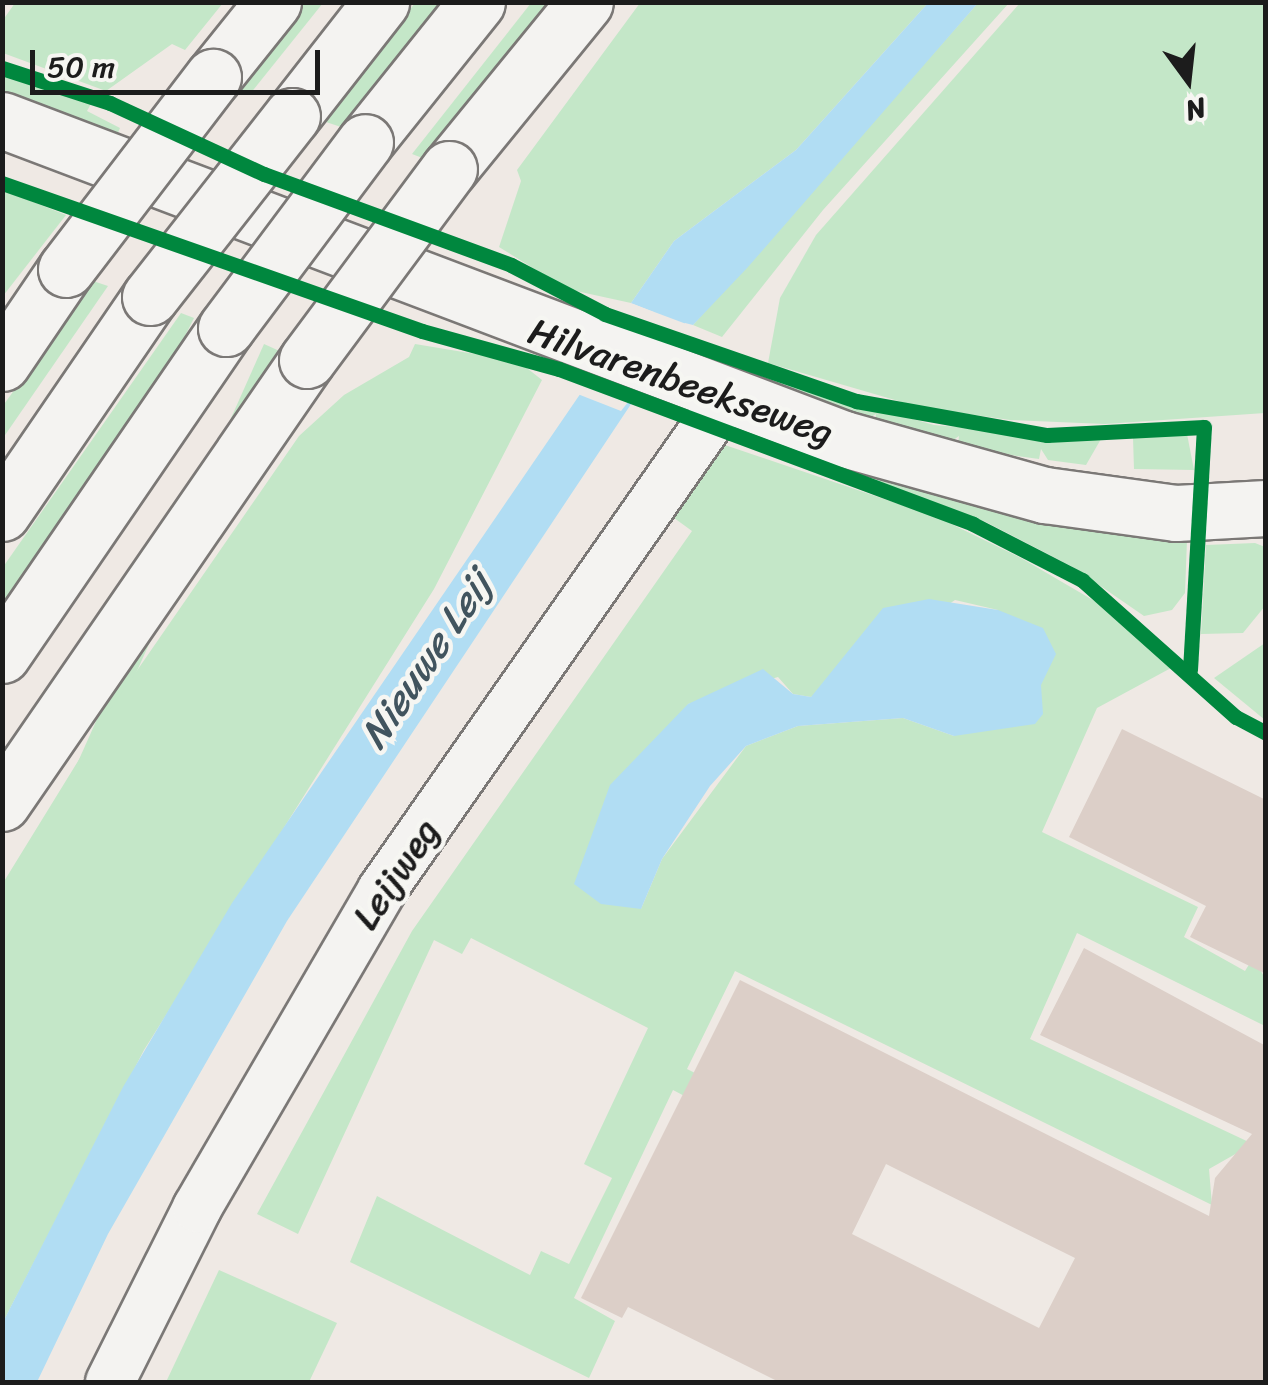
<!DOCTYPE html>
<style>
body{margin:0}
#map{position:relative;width:1268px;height:1385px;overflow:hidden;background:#efe9e4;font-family:Sriracha,sans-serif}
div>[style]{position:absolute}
.green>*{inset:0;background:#c4e7c8;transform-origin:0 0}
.water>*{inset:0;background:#b1ddf3}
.pier>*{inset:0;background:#efe9e4}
.building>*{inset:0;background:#dccfc8}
.roads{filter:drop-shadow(2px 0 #7b7876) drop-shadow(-2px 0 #7b7876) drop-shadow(0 2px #7b7876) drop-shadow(0 -2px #7b7876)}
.minor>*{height:48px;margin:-24px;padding:0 24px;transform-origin:24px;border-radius:24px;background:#f4f3f1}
.tertiary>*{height:55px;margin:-27.5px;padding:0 27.5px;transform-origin:27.5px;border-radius:27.5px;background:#f4f3f1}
.motorway>*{height:55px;margin:-27.5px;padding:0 27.5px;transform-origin:27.5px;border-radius:27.5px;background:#f4f3f1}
.bridges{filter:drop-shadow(2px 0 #7b7876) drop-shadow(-2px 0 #7b7876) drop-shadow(0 2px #7b7876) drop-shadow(0 -2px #7b7876)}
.motorway-bridge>*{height:55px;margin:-27.5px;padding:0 27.5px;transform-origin:27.5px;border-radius:27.5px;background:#f4f3f1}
.cycleway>*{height:15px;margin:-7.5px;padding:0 7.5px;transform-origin:7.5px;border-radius:7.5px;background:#00873e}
span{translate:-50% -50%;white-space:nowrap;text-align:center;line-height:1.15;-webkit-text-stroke:9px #f6f6f2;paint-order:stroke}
.street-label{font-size:38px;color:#1c1c1c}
.water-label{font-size:40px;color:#41545e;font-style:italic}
.frame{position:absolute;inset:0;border:5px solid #1c1c1c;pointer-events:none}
.north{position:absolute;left:1138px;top:30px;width:100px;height:100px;-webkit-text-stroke:8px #f6f6f2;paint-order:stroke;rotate:165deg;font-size:28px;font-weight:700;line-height:40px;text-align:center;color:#1c1c1c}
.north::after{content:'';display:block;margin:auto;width:35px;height:45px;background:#1c1c1c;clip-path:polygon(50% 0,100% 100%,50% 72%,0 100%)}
.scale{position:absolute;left:30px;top:50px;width:290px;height:45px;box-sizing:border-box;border:5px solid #1c1c1c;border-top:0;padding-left:12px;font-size:30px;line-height:35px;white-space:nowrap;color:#1c1c1c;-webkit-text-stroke:8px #f6f6f2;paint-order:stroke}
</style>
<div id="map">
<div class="green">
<i style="clip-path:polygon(15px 3px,15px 2px,223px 3px,185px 50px,172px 44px,106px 91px,3px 53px,3px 20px)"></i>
<i style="clip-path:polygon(304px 3px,323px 3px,250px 94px,237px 89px)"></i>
<i style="clip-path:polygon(415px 3px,441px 3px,341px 127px,323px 121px)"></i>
<i style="clip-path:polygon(531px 3px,551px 3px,425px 159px,412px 154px)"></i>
<i style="clip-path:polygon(640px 3px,928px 3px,796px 150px,674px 241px,631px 303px,567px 289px,499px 247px,521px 181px,517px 170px)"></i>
<i style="clip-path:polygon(978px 3px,1009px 3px,823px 210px,722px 337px,693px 325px)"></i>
<i style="clip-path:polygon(1020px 3px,1265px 3px,1265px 413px,1105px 424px,1010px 420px,919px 407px,768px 363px,780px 298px,816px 235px)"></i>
<i style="clip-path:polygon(2px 73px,92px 102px,87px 111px,120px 128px,113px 144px,3px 103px)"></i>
<i style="clip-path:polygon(3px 190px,66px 215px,3px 296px)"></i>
<i style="clip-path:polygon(93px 281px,108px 286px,3px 438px,2px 407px)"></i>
<i style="clip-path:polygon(181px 313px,194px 318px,182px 342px,3px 606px,3px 567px)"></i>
<i style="left:264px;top:344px;width:17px;height:465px;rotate:24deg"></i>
<i style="clip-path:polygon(415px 344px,518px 361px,542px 380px,434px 589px,144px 1050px,3px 1322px,3px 883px,107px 714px,299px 436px,344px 395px,409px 357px)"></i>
<i style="clip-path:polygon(764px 377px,934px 425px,1101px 439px,1086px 465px,1048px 460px,1041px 449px,1039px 459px,1017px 456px,958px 445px,959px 436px,949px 443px,875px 422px,876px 414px,866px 420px,762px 384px)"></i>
<i style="clip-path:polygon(762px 428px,1034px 522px,1187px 540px,1185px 593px,1172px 610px,1144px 616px,1073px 567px,984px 521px,761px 438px)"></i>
<i style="clip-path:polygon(1187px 434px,1194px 470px,1134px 469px,1133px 438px)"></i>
<i style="clip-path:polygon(evenodd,719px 443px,937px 517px,1021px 558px,1098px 603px,1171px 668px,1097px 708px,1042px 832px,1198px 907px,1184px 937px,1245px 971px,1253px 958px,1265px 978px,1265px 1026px,1077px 933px,1030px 1039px,1253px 1144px,1209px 1169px,1212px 1205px,735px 971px,687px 1069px,787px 1119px,776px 1144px,673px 1090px,574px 1298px,615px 1321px,589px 1378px,350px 1262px,377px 1196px,530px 1275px,541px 1251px,569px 1264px,612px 1178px,584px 1164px,648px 1028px,471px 938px,462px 954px,434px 940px,298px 1234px,257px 1214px,412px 931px,692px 531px,670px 515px,719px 443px,955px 600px,998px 610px,954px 736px,903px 718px,798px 726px,746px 746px,662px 859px,641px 909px,688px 704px,778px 677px,793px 694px,811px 697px,955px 600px)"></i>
<i style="clip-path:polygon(1255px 543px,1265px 547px,1265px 606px,1243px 633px,1201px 634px,1206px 545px)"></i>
<i style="clip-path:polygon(1265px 643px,1265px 720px,1214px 678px)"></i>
<i style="clip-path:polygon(219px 1270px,337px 1323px,309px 1382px,166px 1382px)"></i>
</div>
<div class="water">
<i style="clip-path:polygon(928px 3px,978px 3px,748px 267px,693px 325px,685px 323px,287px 921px,108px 1234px,37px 1382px,3px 1382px,3px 1322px,123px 1087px,232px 903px,639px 308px,656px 313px,631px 303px,674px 241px,796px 150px)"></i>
<i style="clip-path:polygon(929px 599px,998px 610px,1043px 628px,1056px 654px,1041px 685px,1043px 714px,1035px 724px,954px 736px,903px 718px,798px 726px,746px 746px,710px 786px,662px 859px,641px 909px,601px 904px,574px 884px,610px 785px,688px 704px,763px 669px,793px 694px,811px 697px,883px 608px)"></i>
</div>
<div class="pier">
<i style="clip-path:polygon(633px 304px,689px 325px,621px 411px,575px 393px)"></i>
</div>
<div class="building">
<i style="clip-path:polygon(1122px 729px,1266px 800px,1266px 974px,1190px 937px,1206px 906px,1069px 837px)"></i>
<i style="clip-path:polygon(evenodd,1084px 948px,1266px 1046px,1266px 1382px,779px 1382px,628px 1307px,622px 1318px,581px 1298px,740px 980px,1209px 1216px,1215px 1178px,1252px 1134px,1040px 1035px,1084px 948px,886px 1164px,1075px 1258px,1039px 1328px,852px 1234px,886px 1164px)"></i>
</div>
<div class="roads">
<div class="minor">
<i style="left:110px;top:1382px;width:195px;rotate:-63.4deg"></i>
<i style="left:197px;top:1208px;width:368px;rotate:-59.8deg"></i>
<i style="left:382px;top:890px;width:605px;rotate:-55.02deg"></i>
</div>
<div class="tertiary">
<i style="left:2px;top:120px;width:900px;rotate:20.75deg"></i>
<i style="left:844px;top:439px;width:209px;rotate:15.6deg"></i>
<i style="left:1045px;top:495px;width:132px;rotate:7.8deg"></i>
<i style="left:1176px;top:513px;width:90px;rotate:-3.2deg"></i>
</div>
<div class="motorway">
<i style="left:213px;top:77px;width:96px;rotate:-51.3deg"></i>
<i style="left:292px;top:116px;width:145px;rotate:-52deg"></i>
<i style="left:365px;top:142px;width:179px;rotate:-51.3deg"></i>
<i style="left:449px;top:169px;width:215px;rotate:-50.8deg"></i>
<i style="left:2px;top:363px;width:114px;rotate:-55.8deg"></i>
<i style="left:2px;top:513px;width:262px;rotate:-55.6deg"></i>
<i style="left:2px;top:655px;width:396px;rotate:-55.6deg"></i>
<i style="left:2px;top:803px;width:538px;rotate:-55.45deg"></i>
</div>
</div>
<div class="bridges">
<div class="motorway-bridge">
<i style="left:66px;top:269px;width:242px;rotate:-52.6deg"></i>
<i style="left:150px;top:297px;width:230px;rotate:-51.9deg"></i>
<i style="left:226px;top:328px;width:232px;rotate:-53.2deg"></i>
<i style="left:307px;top:360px;width:238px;rotate:-53.4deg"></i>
</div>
</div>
<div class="cycleway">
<i style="left:2px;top:68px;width:114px;rotate:18deg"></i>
<i style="left:110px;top:103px;width:170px;rotate:24.8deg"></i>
<i style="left:264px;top:174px;width:263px;rotate:20.2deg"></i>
<i style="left:511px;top:265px;width:106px;rotate:27.5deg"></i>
<i style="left:605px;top:314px;width:266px;rotate:19.1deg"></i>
<i style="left:856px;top:401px;width:194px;rotate:10.1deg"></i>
<i style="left:1047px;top:435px;width:157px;rotate:-2.9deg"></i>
<i style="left:1204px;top:427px;width:243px;rotate:93.3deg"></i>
<i style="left:2px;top:183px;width:445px;rotate:19.4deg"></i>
<i style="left:422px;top:331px;width:142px;rotate:15.5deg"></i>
<i style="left:559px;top:369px;width:442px;rotate:20.5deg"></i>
<i style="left:973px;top:524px;width:123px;rotate:27.2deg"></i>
<i style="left:1082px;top:580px;width:206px;rotate:41.7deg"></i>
<i style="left:1236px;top:717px;width:34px;rotate:28deg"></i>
</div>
<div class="street-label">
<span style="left:681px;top:382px;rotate:19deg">Hilvarenbeekseweg</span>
<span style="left:396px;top:874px;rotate:-56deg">Leijweg</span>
</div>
<div class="water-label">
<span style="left:426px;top:660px;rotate:-56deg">Nieuwe Leij</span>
</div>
<div class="frame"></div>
<div class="north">N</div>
<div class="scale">50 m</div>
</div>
